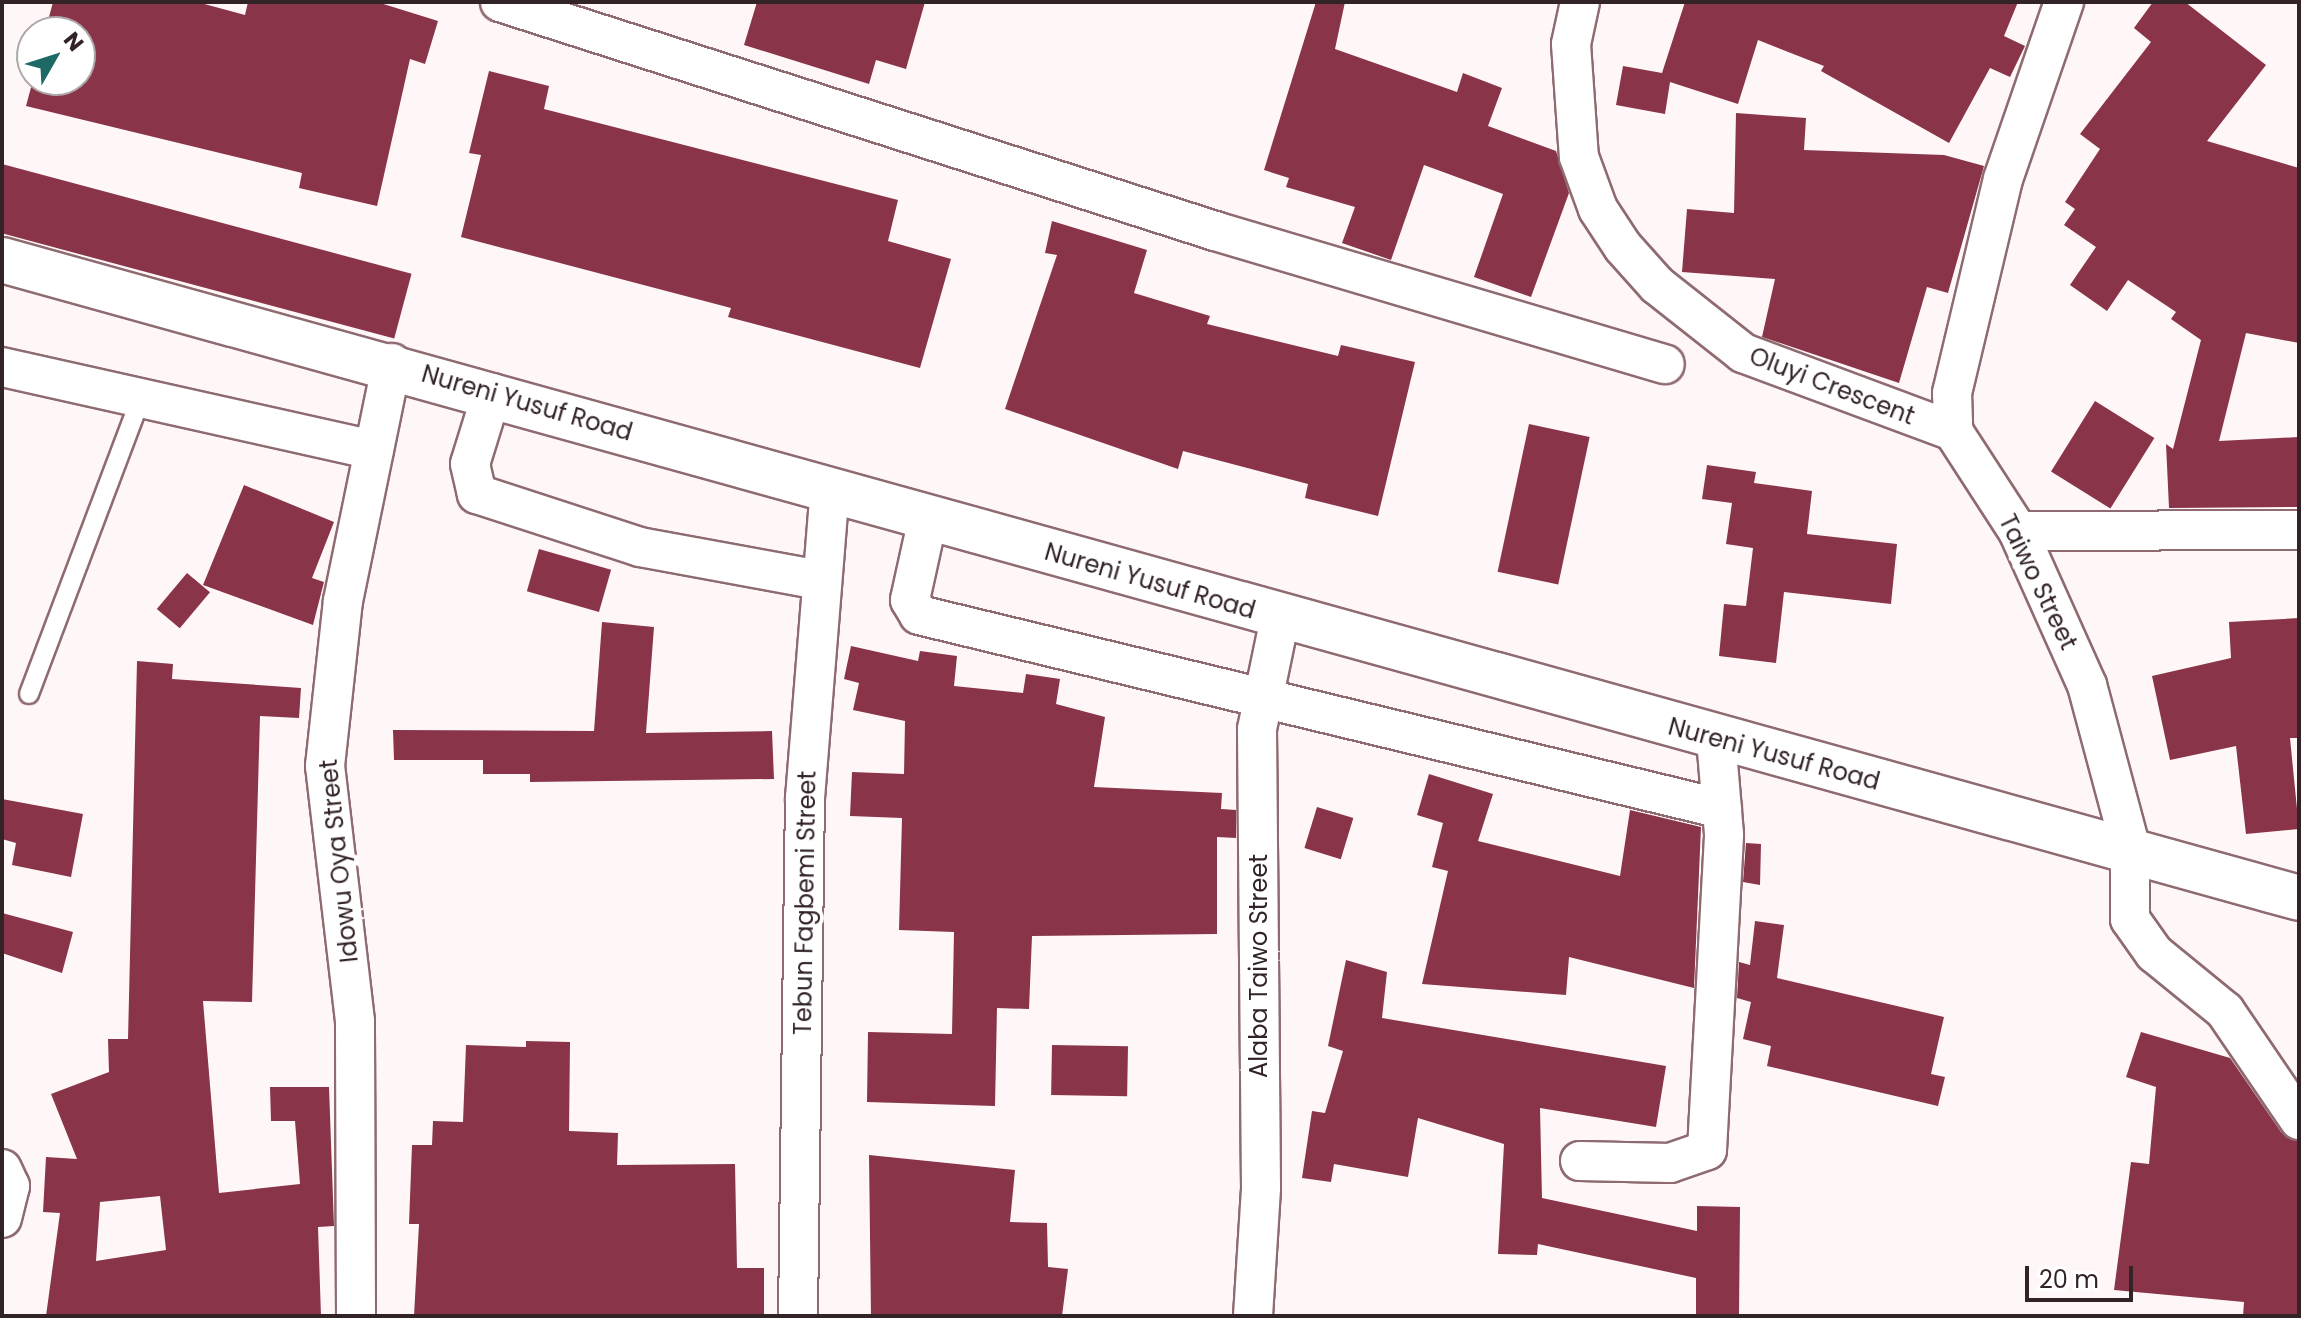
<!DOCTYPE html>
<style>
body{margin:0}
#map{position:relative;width:2301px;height:1318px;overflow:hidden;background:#fff6f7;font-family:Poppins,sans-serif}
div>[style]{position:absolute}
.building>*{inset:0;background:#893449;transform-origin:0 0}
.roads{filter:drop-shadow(2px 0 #8e6b70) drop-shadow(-2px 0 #8e6b70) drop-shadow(0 2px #8e6b70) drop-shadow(0 -2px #8e6b70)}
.lane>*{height:18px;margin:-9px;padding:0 9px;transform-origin:9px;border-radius:9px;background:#fff}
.street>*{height:38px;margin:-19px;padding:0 19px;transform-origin:19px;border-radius:19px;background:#fff}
.secondary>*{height:44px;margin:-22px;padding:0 22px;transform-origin:22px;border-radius:22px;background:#fff}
span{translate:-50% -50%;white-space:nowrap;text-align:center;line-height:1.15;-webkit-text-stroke:8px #fff;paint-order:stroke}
.street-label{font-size:24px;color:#322326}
.frame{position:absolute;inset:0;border:4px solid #322326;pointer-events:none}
.north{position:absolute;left:16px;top:16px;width:80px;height:80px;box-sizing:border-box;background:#fff;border:2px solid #ada7a8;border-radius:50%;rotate:51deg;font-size:22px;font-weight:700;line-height:32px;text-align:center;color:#322326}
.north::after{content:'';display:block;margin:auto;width:28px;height:36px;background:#1e6965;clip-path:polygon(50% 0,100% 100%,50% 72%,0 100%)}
.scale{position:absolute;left:2025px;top:1266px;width:108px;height:36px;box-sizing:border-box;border:4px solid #322326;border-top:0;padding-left:10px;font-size:24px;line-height:28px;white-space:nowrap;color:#322326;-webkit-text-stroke:6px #fff;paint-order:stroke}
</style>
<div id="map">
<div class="building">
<i style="clip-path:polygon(53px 2px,197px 2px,245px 15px,248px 2px,377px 2px,438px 21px,425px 64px,410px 59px,377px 206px,299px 188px,302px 173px,26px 106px,33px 80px,80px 80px,80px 32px,45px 32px)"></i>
<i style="clip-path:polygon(757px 2px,925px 2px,906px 69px,876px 60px,869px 84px,744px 45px)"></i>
<i style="clip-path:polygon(1316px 2px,1345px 2px,1335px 49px,1457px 92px,1463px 73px,1502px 88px,1488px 126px,1556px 151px,1569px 193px,1531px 297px,1474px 277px,1503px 194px,1424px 165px,1391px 260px,1342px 243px,1355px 207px,1286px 187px,1289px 178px,1264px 170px)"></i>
<i style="clip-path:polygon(1685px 2px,2018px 2px,2004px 36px,2025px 46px,2010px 77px,1990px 68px,1949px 143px,1821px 71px,1824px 66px,1758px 40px,1738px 104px,1670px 82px,1665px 114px,1616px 105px,1623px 66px,1662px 73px)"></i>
<i style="clip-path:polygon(2153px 2px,2185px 2px,2266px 65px,2207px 141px,2299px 168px,2299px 343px,2246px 333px,2219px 441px,2299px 437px,2299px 507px,2169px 508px,2166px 444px,2173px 449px,2201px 340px,2171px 319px,2176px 312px,2128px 280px,2107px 311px,2070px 285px,2096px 247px,2064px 225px,2075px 209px,2065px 202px,2100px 149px,2080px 134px,2151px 42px,2134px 28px)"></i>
<i style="clip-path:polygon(489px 71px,549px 86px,544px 109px,898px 200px,888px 241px,951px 259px,920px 368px,728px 317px,731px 308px,461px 237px,481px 155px,469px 153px)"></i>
<i style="clip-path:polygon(1736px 113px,1806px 118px,1804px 150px,1944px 155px,1984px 166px,1948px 293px,1927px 287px,1899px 383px,1762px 337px,1775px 279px,1682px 272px,1687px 209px,1734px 213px)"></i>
<i style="left:2px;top:164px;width:424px;height:67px;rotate:15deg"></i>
<i style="clip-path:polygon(1052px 221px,1147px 250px,1134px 293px,1210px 316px,1207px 324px,1338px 356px,1341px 345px,1415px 362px,1378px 516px,1305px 498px,1308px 484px,1183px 451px,1178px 469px,1005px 409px,1057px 255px,1045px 253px)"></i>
<i style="left:2095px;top:401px;width:70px;height:83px;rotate:32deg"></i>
<i style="left:1529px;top:424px;width:62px;height:151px;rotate:12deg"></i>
<i style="clip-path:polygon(1707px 465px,1756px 472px,1754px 483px,1812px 491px,1807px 534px,1897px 544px,1891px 604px,1784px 592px,1776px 663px,1719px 656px,1724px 604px,1746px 606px,1753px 548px,1726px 544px,1732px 503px,1702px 499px)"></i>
<i style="clip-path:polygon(244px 485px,334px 522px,312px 578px,324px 582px,313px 625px,203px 585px)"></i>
<i style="left:539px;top:549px;width:75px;height:44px;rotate:16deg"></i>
<i style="left:187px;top:573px;width:30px;height:47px;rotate:40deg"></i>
<i style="clip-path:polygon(2299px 618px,2299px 738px,2290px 738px,2299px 829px,2246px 834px,2236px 746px,2170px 760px,2152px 676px,2231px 658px,2229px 622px)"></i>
<i style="clip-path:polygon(602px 622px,654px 627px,646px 733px,772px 731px,774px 779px,530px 782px,530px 774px,483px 774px,483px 760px,394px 760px,393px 730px,594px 731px)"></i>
<i style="clip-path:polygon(851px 646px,918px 661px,920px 651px,957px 656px,954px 686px,1023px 693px,1026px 674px,1060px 679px,1056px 704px,1105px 717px,1094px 787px,1222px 793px,1221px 809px,1236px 810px,1236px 838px,1217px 837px,1217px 934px,1032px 936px,1029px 1009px,997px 1008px,995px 1106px,867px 1102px,868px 1032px,952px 1034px,954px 932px,899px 930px,902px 818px,850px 816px,852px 772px,904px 774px,905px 721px,853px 710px,859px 683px,844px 679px)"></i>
<i style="clip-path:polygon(evenodd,137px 661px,173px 664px,172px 679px,301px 688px,299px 718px,260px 716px,252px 1002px,203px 1001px,219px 1193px,300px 1184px,295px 1121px,271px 1121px,270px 1087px,329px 1087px,334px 1226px,318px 1227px,321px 1316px,46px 1316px,60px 1213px,43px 1212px,46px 1157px,77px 1159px,51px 1094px,109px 1072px,108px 1039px,128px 1039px,137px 661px,160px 1196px,166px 1250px,96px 1261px,100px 1202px,160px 1196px)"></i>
<i style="clip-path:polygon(1429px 774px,1493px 794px,1478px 841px,1620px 876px,1630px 810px,1701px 827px,1694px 988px,1569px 957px,1566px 995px,1422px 984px,1448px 871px,1432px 867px,1443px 823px,1417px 815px)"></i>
<i style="clip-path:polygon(2px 799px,83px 814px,71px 877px,12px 865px,16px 843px,2px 839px)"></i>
<i style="left:1317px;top:807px;width:38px;height:43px;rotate:17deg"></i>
<i style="clip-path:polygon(1746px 843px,1761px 844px,1760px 885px,1743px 882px)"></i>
<i style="clip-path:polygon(2px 913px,73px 932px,62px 973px,2px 953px)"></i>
<i style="clip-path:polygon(1755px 921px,1784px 925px,1777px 978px,1944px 1017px,1931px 1074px,1945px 1077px,1938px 1106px,1767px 1066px,1771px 1046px,1743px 1039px,1751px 1002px,1737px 998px,1739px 962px,1750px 965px)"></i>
<i style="clip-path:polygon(1346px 960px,1387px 972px,1382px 1018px,1666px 1066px,1656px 1127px,1540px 1108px,1542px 1198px,1697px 1231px,1697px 1206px,1740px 1207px,1739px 1316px,1696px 1316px,1696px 1278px,1538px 1244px,1537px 1255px,1498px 1254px,1504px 1144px,1418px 1118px,1408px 1177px,1334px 1164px,1331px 1182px,1302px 1178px,1312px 1111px,1325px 1113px,1343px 1051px,1328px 1046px)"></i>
<i style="clip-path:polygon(2141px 1032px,2230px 1058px,2281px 1132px,2299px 1142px,2299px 1316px,2243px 1316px,2244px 1302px,2114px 1290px,2131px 1162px,2149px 1164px,2156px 1087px,2126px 1077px)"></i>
<i style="clip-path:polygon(526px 1041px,570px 1042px,569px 1131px,618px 1133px,617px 1165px,735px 1164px,737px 1268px,764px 1268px,764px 1316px,414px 1316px,419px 1224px,409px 1224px,412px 1145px,432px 1145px,433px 1121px,463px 1122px,466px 1045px,526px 1047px)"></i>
<i style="left:1052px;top:1045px;width:76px;height:50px;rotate:1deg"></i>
<i style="clip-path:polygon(869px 1155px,1015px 1170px,1010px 1222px,1047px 1223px,1048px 1267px,1068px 1269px,1062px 1316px,871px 1316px)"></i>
</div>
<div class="roads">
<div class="lane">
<i style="left:29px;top:694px;width:316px;rotate:-69.3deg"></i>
</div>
<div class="street">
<i style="left:500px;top:2px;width:751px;rotate:17.76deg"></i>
<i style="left:1215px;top:231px;width:469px;rotate:16.5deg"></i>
<i style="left:1580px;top:2px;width:43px;rotate:102.1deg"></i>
<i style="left:1571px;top:44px;width:113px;rotate:86deg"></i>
<i style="left:1579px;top:157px;width:55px;rotate:69.9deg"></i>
<i style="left:1598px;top:209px;width:45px;rotate:56.7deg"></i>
<i style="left:1623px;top:247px;width:51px;rotate:48.2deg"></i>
<i style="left:1657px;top:285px;width:110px;rotate:38.3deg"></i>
<i style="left:1743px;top:353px;width:224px;rotate:20.4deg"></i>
<i style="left:2064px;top:2px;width:187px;rotate:109deg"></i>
<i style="left:2003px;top:179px;width:220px;rotate:103.4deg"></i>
<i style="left:1952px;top:393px;width:38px;rotate:88deg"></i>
<i style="left:1953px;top:431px;width:119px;rotate:57deg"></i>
<i style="left:2018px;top:531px;width:169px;rotate:65.9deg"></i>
<i style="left:2087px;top:685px;width:167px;rotate:75deg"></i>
<i style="left:2130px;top:846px;width:73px;rotate:90deg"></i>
<i style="left:2130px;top:919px;width:42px;rotate:54.8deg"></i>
<i style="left:2154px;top:953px;width:92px;rotate:39.2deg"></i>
<i style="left:2225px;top:1011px;width:132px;rotate:55.8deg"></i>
<i style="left:2px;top:367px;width:381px;rotate:12.6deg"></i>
<i style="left:492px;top:393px;width:74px;rotate:107.2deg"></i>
<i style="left:470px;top:464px;width:31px;rotate:77deg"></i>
<i style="left:477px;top:494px;width:171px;rotate:18deg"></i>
<i style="left:640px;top:547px;width:183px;rotate:10.4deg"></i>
<i style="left:928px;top:518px;width:84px;rotate:102.4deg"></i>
<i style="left:910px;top:600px;width:17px;rotate:59deg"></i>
<i style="left:919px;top:615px;width:826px;rotate:13.58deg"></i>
<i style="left:2018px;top:531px;width:281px;rotate:-0.2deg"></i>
<i style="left:1580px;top:1161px;width:90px;rotate:1.3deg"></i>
<i style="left:1670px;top:1163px;width:39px;rotate:-19deg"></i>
<i style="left:1707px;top:1150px;width:316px;rotate:-86.9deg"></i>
<i style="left:1724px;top:834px;width:95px;rotate:-94.8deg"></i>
<i style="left:2px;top:1169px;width:19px;rotate:65deg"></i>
<i style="left:10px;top:1186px;width:33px;rotate:104deg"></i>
<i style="left:356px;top:1316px;width:295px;rotate:-90.2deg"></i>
<i style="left:355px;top:1021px;width:257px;rotate:-96.7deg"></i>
<i style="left:325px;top:766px;width:166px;rotate:-83.8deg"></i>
<i style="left:343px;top:601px;width:243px;rotate:-78.4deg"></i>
<i style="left:798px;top:1316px;width:518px;rotate:-89.23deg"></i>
<i style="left:805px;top:798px;width:309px;rotate:-85.4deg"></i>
<i style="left:1253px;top:1316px;width:128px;rotate:-86.4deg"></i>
<i style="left:1261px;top:1188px;width:459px;rotate:-90.5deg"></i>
<i style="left:1257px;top:729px;width:113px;rotate:-78.3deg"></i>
</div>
<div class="secondary">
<i style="left:2px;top:260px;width:2384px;rotate:15.52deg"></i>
</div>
</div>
<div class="street-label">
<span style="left:1832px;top:386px;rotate:21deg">Oluyi Crescent</span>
<span style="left:527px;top:403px;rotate:16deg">Nureni Yusuf Road</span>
<span style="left:1150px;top:581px;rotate:16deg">Nureni Yusuf Road</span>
<span style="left:2038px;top:582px;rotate:64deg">Taiwo Street</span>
<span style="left:1774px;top:754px;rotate:15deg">Nureni Yusuf Road</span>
<span style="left:339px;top:861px;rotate:-96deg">Idowu Oya Street</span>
<span style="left:805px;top:903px;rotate:-89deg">Tebun Fagbemi Street</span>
<span style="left:1259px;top:966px;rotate:-90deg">Alaba Taiwo Street</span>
</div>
<div class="frame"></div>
<div class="north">N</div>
<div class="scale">20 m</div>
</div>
